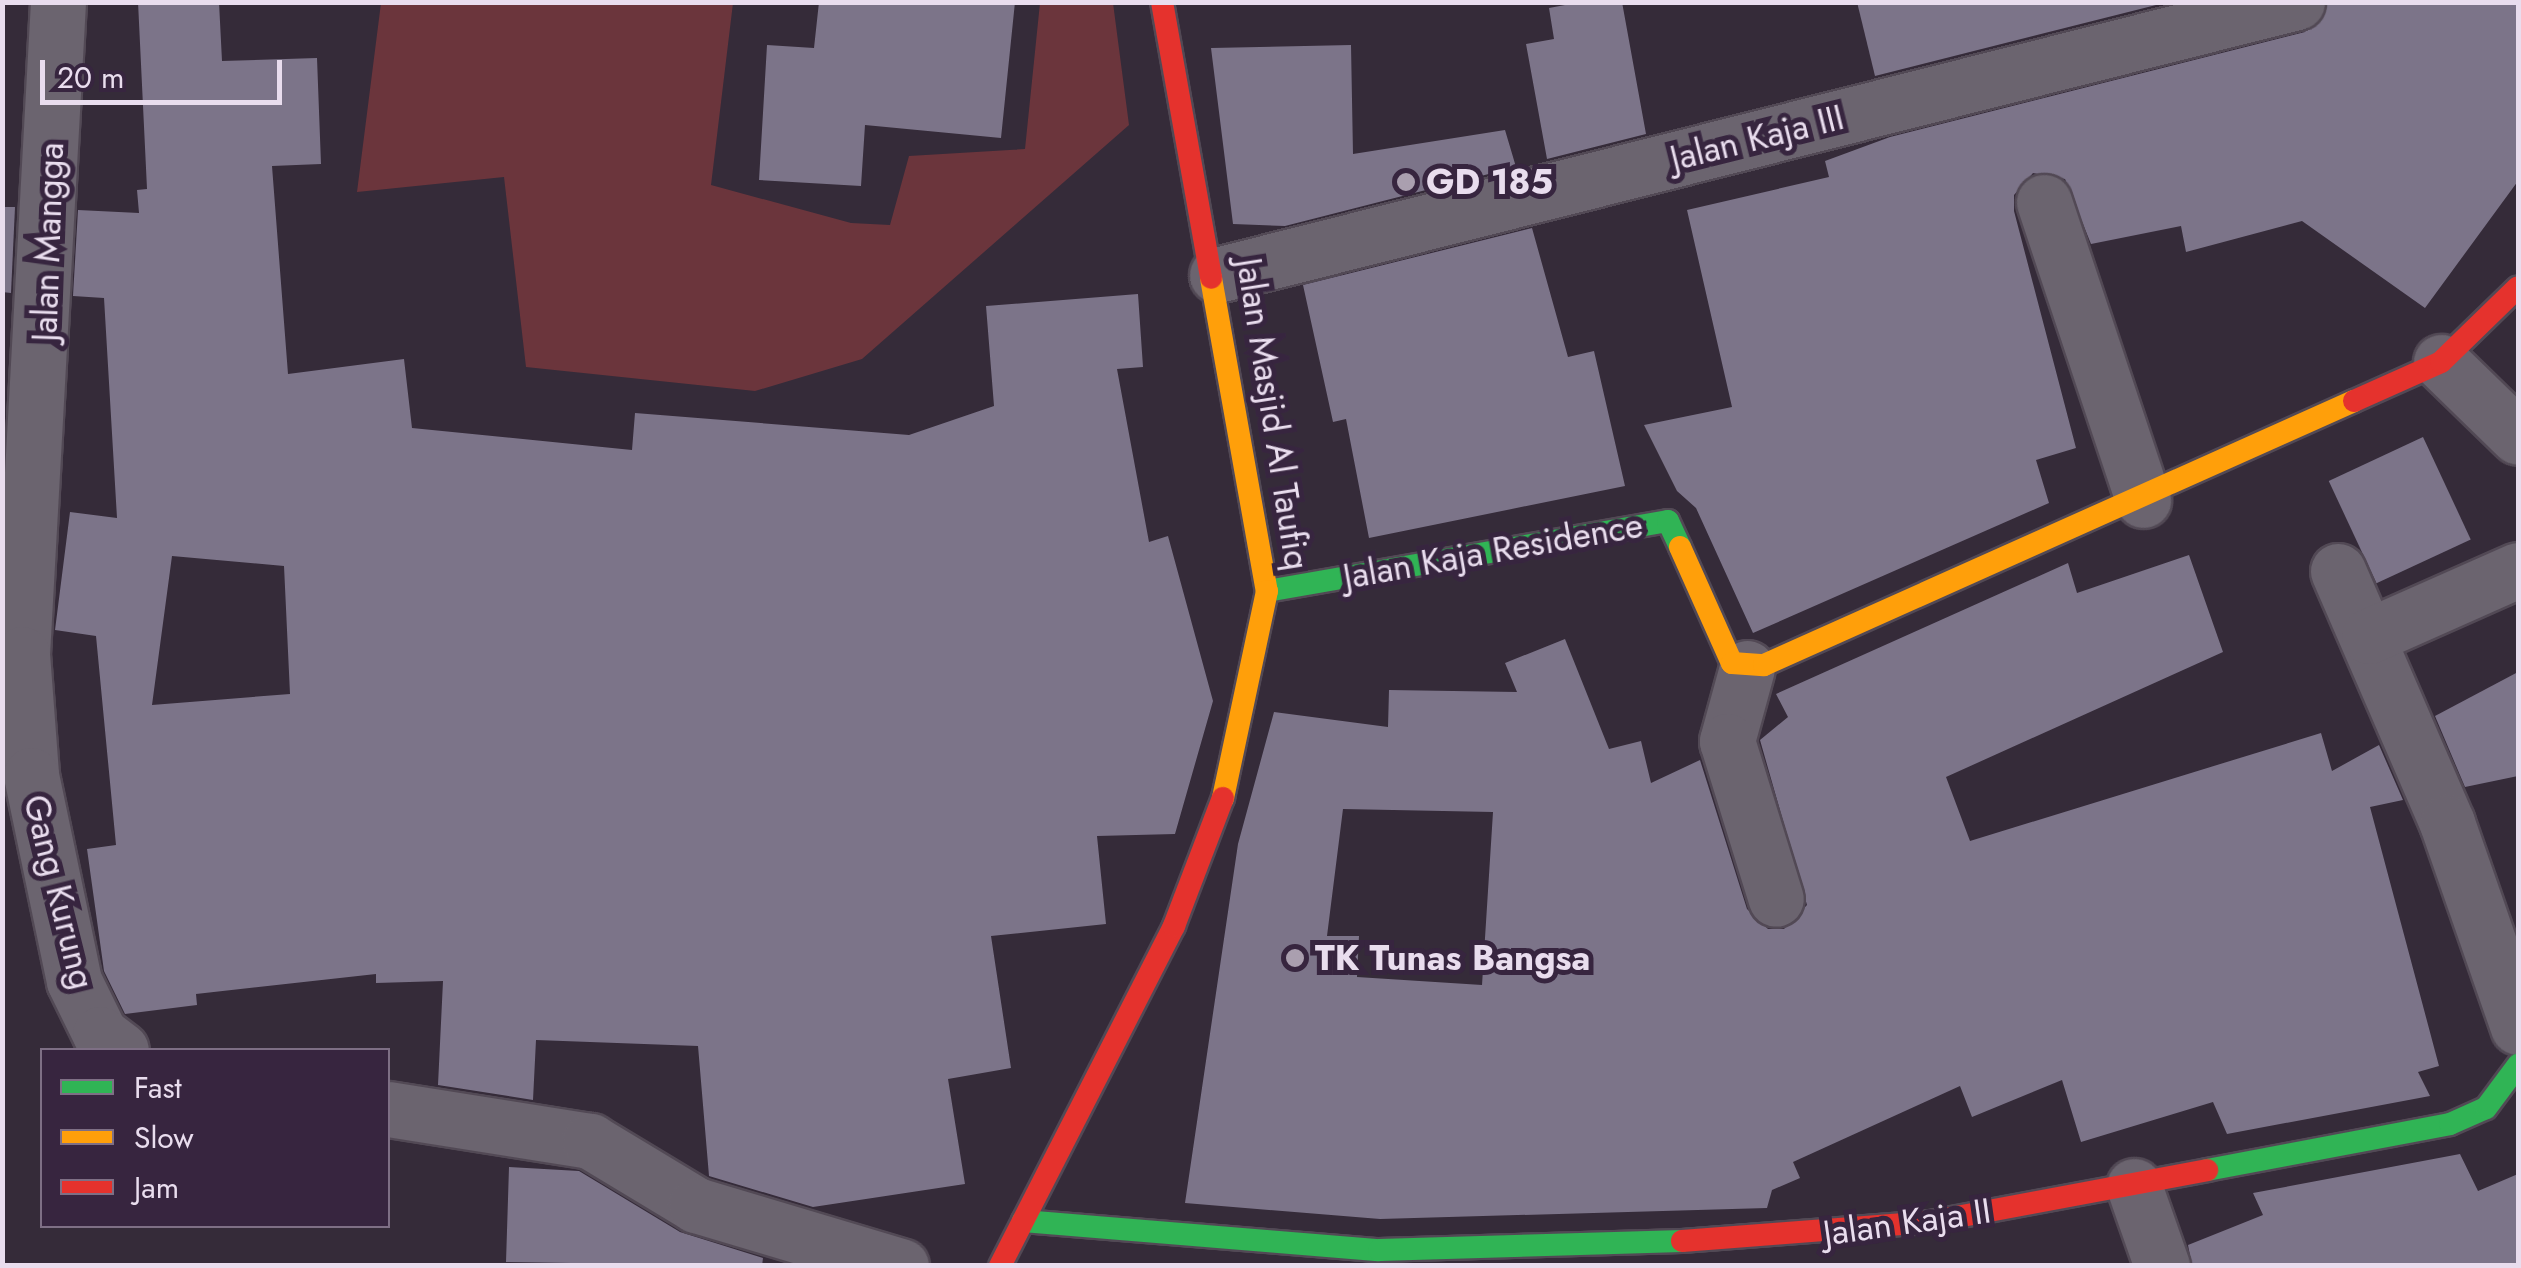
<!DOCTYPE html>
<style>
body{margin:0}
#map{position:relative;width:2521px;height:1268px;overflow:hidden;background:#352b39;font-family:Jost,sans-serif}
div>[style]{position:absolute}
.green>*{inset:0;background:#6b353c}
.building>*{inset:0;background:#7c7489;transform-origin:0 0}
.roads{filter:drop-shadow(2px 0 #524955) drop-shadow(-2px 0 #524955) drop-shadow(0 2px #524955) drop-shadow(0 -2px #524955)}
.street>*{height:55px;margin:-27.5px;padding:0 27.5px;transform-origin:27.5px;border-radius:27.5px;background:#6b646f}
.fast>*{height:22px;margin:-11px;padding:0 11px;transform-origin:11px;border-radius:11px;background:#30b455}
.slow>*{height:22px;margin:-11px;padding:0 11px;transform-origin:11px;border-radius:11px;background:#ff9f0a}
.jam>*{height:22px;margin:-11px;padding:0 11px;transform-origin:11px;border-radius:11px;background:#e5322d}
.dots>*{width:28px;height:28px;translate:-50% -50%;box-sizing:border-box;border:5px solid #37253f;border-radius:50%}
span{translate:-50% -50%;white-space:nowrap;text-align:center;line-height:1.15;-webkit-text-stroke:10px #37253f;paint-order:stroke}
.street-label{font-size:35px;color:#e9ddee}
.poi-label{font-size:35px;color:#e9ddee;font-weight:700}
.left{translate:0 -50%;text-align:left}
.frame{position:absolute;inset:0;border:5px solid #e9ddee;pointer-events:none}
.legend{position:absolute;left:40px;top:1048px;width:350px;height:180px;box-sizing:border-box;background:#37253f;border:2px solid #7e6f85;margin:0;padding:12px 18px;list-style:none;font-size:30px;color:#e9ddee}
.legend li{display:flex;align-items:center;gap:20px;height:50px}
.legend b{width:50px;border:2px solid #7e6f85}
.scale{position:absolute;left:40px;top:60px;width:242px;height:45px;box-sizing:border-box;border:5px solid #e9ddee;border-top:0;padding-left:12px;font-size:30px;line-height:35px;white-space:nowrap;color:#e9ddee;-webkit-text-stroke:8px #37253f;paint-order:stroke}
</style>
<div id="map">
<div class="green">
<i style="clip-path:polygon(381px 3px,733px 3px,711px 185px,851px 223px,890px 225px,909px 156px,1025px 149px,1040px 3px,1113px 3px,1129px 125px,862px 359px,755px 391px,526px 367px,504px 177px,357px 192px)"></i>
</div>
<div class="building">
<i style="clip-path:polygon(evenodd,138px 2px,219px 2px,222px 61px,317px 58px,321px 164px,272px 166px,288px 374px,404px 359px,412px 428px,632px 450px,635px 413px,909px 435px,994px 406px,986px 306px,1138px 294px,1143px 367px,1117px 369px,1149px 542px,1168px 536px,1213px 701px,1175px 834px,1097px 836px,1106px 924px,991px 936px,1011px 1068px,948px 1079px,965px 1184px,813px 1207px,709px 1176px,698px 1046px,536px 1040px,533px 1100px,438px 1085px,443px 981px,376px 983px,376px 974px,196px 994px,197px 1005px,125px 1014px,104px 971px,87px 849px,116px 845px,96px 636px,55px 630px,70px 512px,117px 518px,104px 298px,73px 296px,78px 210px,139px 213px,137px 190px,147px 189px,138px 2px,172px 556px,284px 566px,290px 694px,152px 705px,172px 556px)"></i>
<i style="clip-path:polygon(819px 2px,1015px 2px,1001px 138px,865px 125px,861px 186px,759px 180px,767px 45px,814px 48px)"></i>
<i style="clip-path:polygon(1581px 2px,1622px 2px,1646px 134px,1547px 159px,1526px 44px,1554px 39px,1549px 8px)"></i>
<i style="clip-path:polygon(1857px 2px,2168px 2px,1875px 76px)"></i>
<i style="clip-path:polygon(2327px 2px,2518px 2px,2518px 181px,2425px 308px,2302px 221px,2186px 252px,2181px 226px,2091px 244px,2065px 179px,2033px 173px,2014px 195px,2014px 211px,2076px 448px,2036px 460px,2049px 503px,1753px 633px,1696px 508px,1677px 491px,1644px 425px,1732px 407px,1687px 210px,1829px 177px,1825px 161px,1890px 137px,2305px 32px)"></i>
<i style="clip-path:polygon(1351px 45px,1353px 154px,1505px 130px,1516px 167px,1285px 226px,1233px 224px,1211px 48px)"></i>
<i style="clip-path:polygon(2px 207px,15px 207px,11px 293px,2px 292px)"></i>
<i style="clip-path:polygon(1532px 228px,1568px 357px,1594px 351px,1625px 486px,1369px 538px,1346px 419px,1333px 422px,1303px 285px)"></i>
<i style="left:2423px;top:437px;width:113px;height:104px;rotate:65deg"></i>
<i style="clip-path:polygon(evenodd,2189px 555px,2223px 652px,1946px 777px,1970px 841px,2321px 733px,2332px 771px,2379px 745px,2403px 800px,2370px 807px,2439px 1066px,2418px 1072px,2430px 1096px,2227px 1134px,2213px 1102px,2081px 1142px,2062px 1080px,1972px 1117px,1960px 1086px,1793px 1162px,1800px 1178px,1772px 1190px,1767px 1208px,1380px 1219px,1185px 1203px,1238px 844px,1274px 712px,1388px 727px,1389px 690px,1517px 692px,1505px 663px,1565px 639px,1609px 749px,1641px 741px,1651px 783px,1700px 760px,1747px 909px,1768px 929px,1784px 929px,1807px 905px,1760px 740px,1788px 717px,1776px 694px,2068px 563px,2077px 593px,2189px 555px,1343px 809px,1493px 812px,1482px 985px,1357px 977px,1359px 936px,1327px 936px,1343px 809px)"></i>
<i style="clip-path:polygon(2518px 672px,2518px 776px,2465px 787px,2435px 716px)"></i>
<i style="clip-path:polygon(2460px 1154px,2478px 1191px,2518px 1174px,2518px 1266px,2192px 1266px,2188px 1245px,2263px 1215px,2253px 1193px)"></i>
<i style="clip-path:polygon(509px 1167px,579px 1171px,680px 1232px,763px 1258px,762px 1266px,506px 1262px)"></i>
</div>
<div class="roads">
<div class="street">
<i style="left:58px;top:2px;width:653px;rotate:93.16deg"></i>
<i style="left:22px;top:654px;width:121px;rotate:85.7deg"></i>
<i style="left:31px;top:775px;width:210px;rotate:78.2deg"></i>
<i style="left:74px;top:981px;width:59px;rotate:63.9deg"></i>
<i style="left:100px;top:1034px;width:26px;rotate:37deg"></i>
<i style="left:2044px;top:202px;width:314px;rotate:71.6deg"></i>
<i style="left:1217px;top:275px;width:1114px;rotate:-14.19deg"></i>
<i style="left:2441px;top:362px;width:107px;rotate:44.2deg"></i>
<i style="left:2338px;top:571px;width:275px;rotate:66.6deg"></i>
<i style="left:2447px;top:823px;width:216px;rotate:70.8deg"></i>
<i style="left:2369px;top:636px;width:163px;rotate:-23.9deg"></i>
<i style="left:1747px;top:668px;width:76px;rotate:105.3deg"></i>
<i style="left:1727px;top:741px;width:165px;rotate:72.8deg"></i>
<i style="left:388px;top:1109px;width:205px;rotate:9deg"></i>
<i style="left:590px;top:1141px;width:124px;rotate:31.1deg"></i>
<i style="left:696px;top:1205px;width:214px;rotate:16.6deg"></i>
<i style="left:2134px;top:1186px;width:85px;rotate:70.7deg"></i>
</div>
<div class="fast">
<i style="left:1267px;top:591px;width:407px;rotate:-9.9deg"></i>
<i style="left:1668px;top:521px;width:29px;rotate:65deg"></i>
<i style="left:2207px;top:1170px;width:247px;rotate:-10.7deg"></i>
<i style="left:2450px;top:1124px;width:39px;rotate:-24deg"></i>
<i style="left:2486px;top:1108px;width:54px;rotate:-53.3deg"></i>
<i style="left:1023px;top:1221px;width:357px;rotate:4.7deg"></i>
<i style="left:1379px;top:1250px;width:303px;rotate:-1.7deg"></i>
</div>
<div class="slow">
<i style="left:1211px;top:278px;width:318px;rotate:79.9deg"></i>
<i style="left:1267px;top:591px;width:212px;rotate:102deg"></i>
<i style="left:1680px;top:547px;width:127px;rotate:65.9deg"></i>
<i style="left:1732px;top:663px;width:32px;rotate:4deg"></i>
<i style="left:1764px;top:665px;width:646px;rotate:-24.11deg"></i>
</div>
<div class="jam">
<i style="left:1162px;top:2px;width:280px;rotate:79.9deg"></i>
<i style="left:2354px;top:401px;width:95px;rotate:-24.1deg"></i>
<i style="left:2441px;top:362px;width:107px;rotate:-44.2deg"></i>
<i style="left:1682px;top:1241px;width:249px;rotate:-4.4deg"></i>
<i style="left:1930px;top:1222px;width:282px;rotate:-10.6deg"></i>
<i style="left:1000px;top:1266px;width:382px;rotate:-62.9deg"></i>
<i style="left:1174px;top:926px;width:137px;rotate:-69.1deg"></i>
</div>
</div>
<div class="dots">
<i style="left:1406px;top:182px;background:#aa9faf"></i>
<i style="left:1295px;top:958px;background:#aa9faf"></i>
</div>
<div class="street-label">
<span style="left:1757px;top:138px;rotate:-14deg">Jalan Kaja III</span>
<span style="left:48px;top:242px;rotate:-88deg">Jalan Mangga</span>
<span style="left:1273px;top:414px;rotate:81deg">Jalan Masjid Al Taufiq</span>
<span style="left:1493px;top:551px;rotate:-10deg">Jalan Kaja Residence</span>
<span style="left:59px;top:892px;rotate:76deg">Gang Kurung</span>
<span style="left:1907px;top:1222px;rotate:-8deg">Jalan Kaja II</span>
</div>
<div class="poi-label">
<span class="left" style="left:1426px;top:182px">GD 185</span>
<span class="left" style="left:1315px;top:958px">TK Tunas Bangsa</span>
</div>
<div class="frame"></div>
<ul class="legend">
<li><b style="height:12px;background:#30b455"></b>Fast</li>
<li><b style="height:12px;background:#ff9f0a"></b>Slow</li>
<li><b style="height:12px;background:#e5322d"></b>Jam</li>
</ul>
<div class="scale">20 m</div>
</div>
